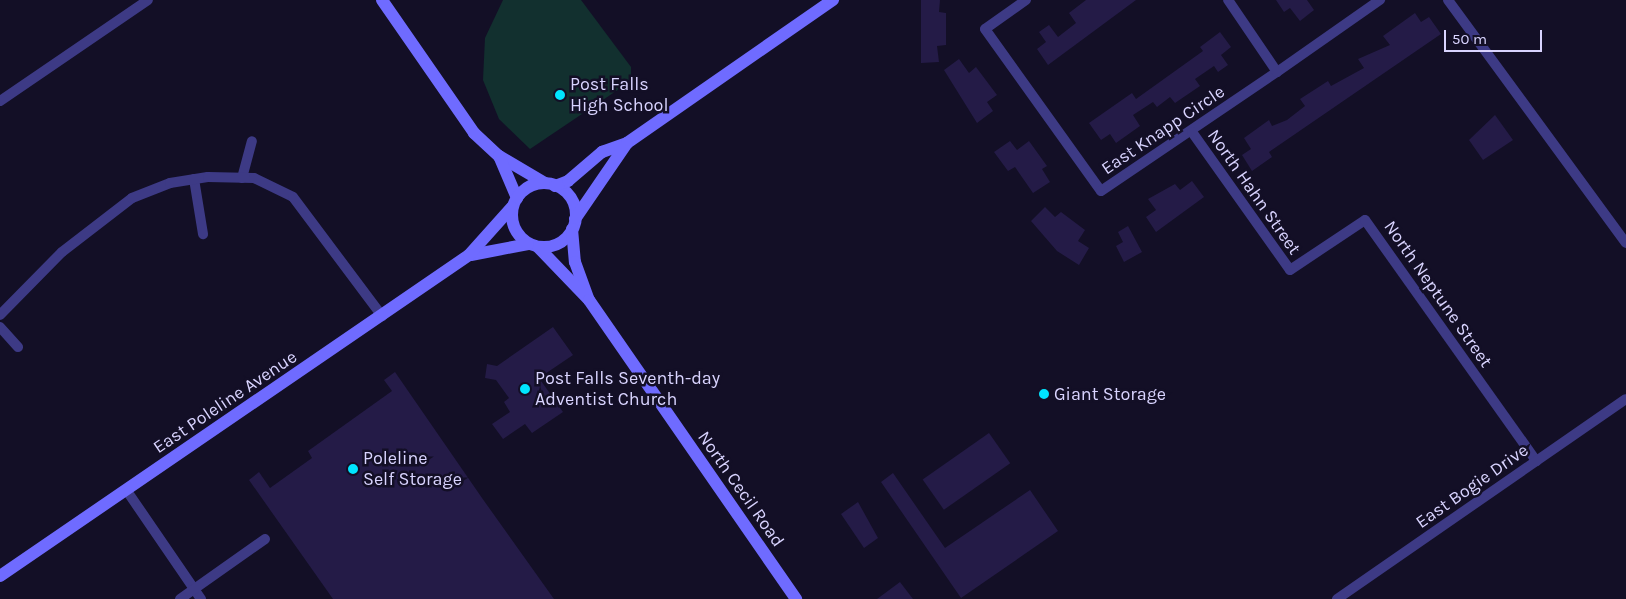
<!DOCTYPE html>
<style>
body{margin:0}
#map{position:relative;width:1626px;height:599px;overflow:hidden;background:#130f26;font-family:Karla,sans-serif}
div>[style]{position:absolute}
.green>*{inset:0;background:#12302f}
.building>*{inset:0;background:#241b47;transform-origin:0 0}
.street>*{height:10px;margin:-5px;padding:0 5px;transform-origin:5px;border-radius:5px;background:#3d3a85}
.secondary>*{height:12px;margin:-6px;padding:0 6px;transform-origin:6px;border-radius:6px;background:#6f6bff}
.secondary>.ring{margin:-6px;padding:0;box-sizing:content-box;background:none;border:12px solid #6f6bff;border-radius:50%}
.dots>*{width:14px;height:14px;translate:-50% -50%;box-sizing:border-box;border:2px solid #130f26;border-radius:50%}
span{translate:-50% -50%;white-space:nowrap;text-align:center;line-height:1.15;-webkit-text-stroke:5px #130f26;paint-order:stroke}
.poi-label{font-size:18px;color:#d9d4ff}
.left{translate:0 -50%;text-align:left}
.street-label{font-size:18px;color:#d9d4ff}
.scale{position:absolute;left:1444px;top:30px;width:98px;height:22px;box-sizing:border-box;border:2px solid #d9d4ff;border-top:0;padding-left:6px;font-size:15px;line-height:18px;white-space:nowrap;color:#d9d4ff;-webkit-text-stroke:4px #130f26;paint-order:stroke}
</style>
<div id="map">
<div class="green">
<i style="clip-path:polygon(503px 0,581px 0,631px 67px,631px 81px,530px 149px,499px 119px,483px 80px,485px 38px)"></i>
</div>
<div class="building">
<i style="clip-path:polygon(921px 0,940px 0,939px 12px,946px 13px,946px 45px,937px 46px,939px 62px,921px 63px)"></i>
<i style="clip-path:polygon(1086px 0,1136px 0,1048px 65px,1037px 49px,1046px 42px,1039px 32px,1049px 25px,1058px 37px,1076px 23px,1069px 13px)"></i>
<i style="clip-path:polygon(1276px 0,1307px 0,1314px 10px,1300px 21px,1290px 8px,1284px 12px)"></i>
<i style="clip-path:polygon(1415px 13px,1421px 22px,1429px 17px,1441px 34px,1269px 152px,1272px 157px,1252px 171px,1242px 155px,1251px 149px,1244px 138px,1269px 120px,1272px 126px,1287px 120px,1305px 106px,1300px 99px,1328px 81px,1331px 86px,1364px 68px,1358px 59px,1390px 45px,1383px 36px)"></i>
<i style="clip-path:polygon(1220px 32px,1231px 47px,1221px 55px,1228px 65px,1218px 72px,1214px 66px,1195px 79px,1200px 86px,1175px 103px,1170px 97px,1157px 107px,1153px 102px,1133px 115px,1140px 126px,1116px 143px,1110px 134px,1101px 140px,1089px 123px,1132px 93px,1136px 99px,1203px 51px,1200px 47px)"></i>
<i style="clip-path:polygon(959px 59px,969px 73px,976px 67px,997px 95px,987px 102px,993px 111px,977px 123px,944px 70px)"></i>
<i style="clip-path:polygon(1495px 115px,1513px 140px,1483px 160px,1469px 140px)"></i>
<i style="clip-path:polygon(1010px 141px,1017px 150px,1029px 141px,1047px 166px,1042px 169px,1050px 182px,1033px 193px,1015px 167px,1008px 171px,994px 152px)"></i>
<i style="clip-path:polygon(1192px 181px,1204px 197px,1156px 232px,1146px 217px,1156px 210px,1148px 199px,1175px 184px,1180px 190px)"></i>
<i style="clip-path:polygon(1045px 207px,1055px 217px,1061px 212px,1085px 230px,1078px 241px,1089px 248px,1079px 265px,1057px 251px,1031px 221px)"></i>
<i style="clip-path:polygon(1128px 226px,1142px 252px,1124px 262px,1116px 246px,1123px 242px,1118px 232px)"></i>
<i style="clip-path:polygon(553px 327px,573px 355px,539px 378px,563px 412px,532px 433px,525px 424px,503px 439px,492px 424px,510px 412px,504px 402px,509px 398px,496px 380px,485px 378px,487px 364px,497px 366px)"></i>
<i style="clip-path:polygon(395px 372px,482px 498px,554px 599px,333px 599px,249px 480px,259px 472px,270px 488px,312px 458px,308px 451px,392px 391px,384px 380px)"></i>
<i style="left:989px;top:433px;width:37px;height:81px;rotate:55deg"></i>
<i style="clip-path:polygon(893px 473px,945px 548px,1030px 490px,1058px 531px,961px 598px,881px 482px)"></i>
<i style="clip-path:polygon(858px 502px,878px 538px,864px 548px,841px 514px)"></i>
<i style="clip-path:polygon(900px 582px,913px 599px,877px 599px)"></i>
</div>
<div class="street">
<i style="left:1026px;top:0;width:50px;rotate:144.7deg"></i>
<i style="left:985px;top:29px;width:199px;rotate:54.4deg"></i>
<i style="left:1101px;top:191px;width:212px;rotate:-34.1deg"></i>
<i style="left:1277px;top:72px;width:87px;rotate:-124.2deg"></i>
<i style="left:1448px;top:0;width:301px;rotate:53.8deg"></i>
<i style="left:1277px;top:72px;width:126px;rotate:-35deg"></i>
<i style="left:0;top:101px;width:179px;rotate:-34.3deg"></i>
<i style="left:1192px;top:132px;width:169px;rotate:54.6deg"></i>
<i style="left:1290px;top:270px;width:90px;rotate:-33.7deg"></i>
<i style="left:1365px;top:220px;width:296px;rotate:54.6deg"></i>
<i style="left:242px;top:178px;width:38px;rotate:-75deg"></i>
<i style="left:194px;top:179px;width:56px;rotate:80.7deg"></i>
<i style="left:0;top:315px;width:88px;rotate:-45.5deg"></i>
<i style="left:62px;top:252px;width:88px;rotate:-37.6deg"></i>
<i style="left:132px;top:198px;width:41px;rotate:-21.5deg"></i>
<i style="left:170px;top:183px;width:38px;rotate:-9deg"></i>
<i style="left:208px;top:177px;width:46px;rotate:1.2deg"></i>
<i style="left:254px;top:178px;width:43px;rotate:26deg"></i>
<i style="left:293px;top:197px;width:149px;rotate:53.2deg"></i>
<i style="left:0;top:327px;width:27px;rotate:48deg"></i>
<i style="left:127px;top:491px;width:131px;rotate:55.6deg"></i>
<i style="left:180px;top:599px;width:104px;rotate:-35.2deg"></i>
<i style="left:1337px;top:599px;width:351px;rotate:-34.7deg"></i>
</div>
<div class="secondary">
<i style="left:382px;top:0;width:162px;rotate:55.3deg"></i>
<i style="left:474px;top:133px;width:34px;rotate:43deg"></i>
<i style="left:499px;top:156px;width:53px;rotate:30.4deg"></i>
<i style="left:499px;top:156px;width:46px;rotate:66.8deg"></i>
<i class="ring" style="left:512px;top:183px;width:52px;height:52px"></i>
<i style="left:555px;top:186px;width:14px;rotate:-21deg"></i>
<i style="left:568px;top:181px;width:45px;rotate:-40.5deg"></i>
<i style="left:602px;top:152px;width:27px;rotate:-20deg"></i>
<i style="left:627px;top:143px;width:251px;rotate:-34.8deg"></i>
<i style="left:575px;top:219px;width:92px;rotate:-55.6deg"></i>
<i style="left:572px;top:229px;width:33px;rotate:85deg"></i>
<i style="left:575px;top:262px;width:38px;rotate:70deg"></i>
<i style="left:538px;top:247px;width:74px;rotate:46.1deg"></i>
<i style="left:589px;top:300px;width:364px;rotate:55.3deg"></i>
<i style="left:471px;top:255px;width:58px;rotate:-10.9deg"></i>
<i style="left:0;top:576px;width:568px;rotate:-34.39deg"></i>
<i style="left:469px;top:255px;width:64px;rotate:-48.1deg"></i>
</div>
<div class="dots">
<i style="left:560px;top:95px;background:#00e5ff"></i>
<i style="left:525px;top:389px;background:#00e5ff"></i>
<i style="left:1044px;top:394px;background:#00e5ff"></i>
<i style="left:353px;top:469px;background:#00e5ff"></i>
</div>
<div class="poi-label">
<span class="left" style="left:570px;top:95px">Post Falls<br>High School</span>
<span class="left" style="left:535px;top:389px">Post Falls Seventh-day<br>Adventist Church</span>
<span class="left" style="left:1054px;top:394px">Giant Storage</span>
<span class="left" style="left:363px;top:469px">Poleline<br>Self Storage</span>
</div>
<div class="street-label">
<span style="left:1163px;top:130px;rotate:-34deg">East Knapp Circle</span>
<span style="left:1254px;top:192px;rotate:55deg">North Hahn Street</span>
<span style="left:1438px;top:294px;rotate:55deg">North Neptune Street</span>
<span style="left:225px;top:402px;rotate:-34deg">East Poleline Avenue</span>
<span style="left:1472px;top:486px;rotate:-35deg">East Bogie Drive</span>
<span style="left:741px;top:489px;rotate:55deg">North Cecil Road</span>
</div>
<div class="scale">50 m</div>
</div>
